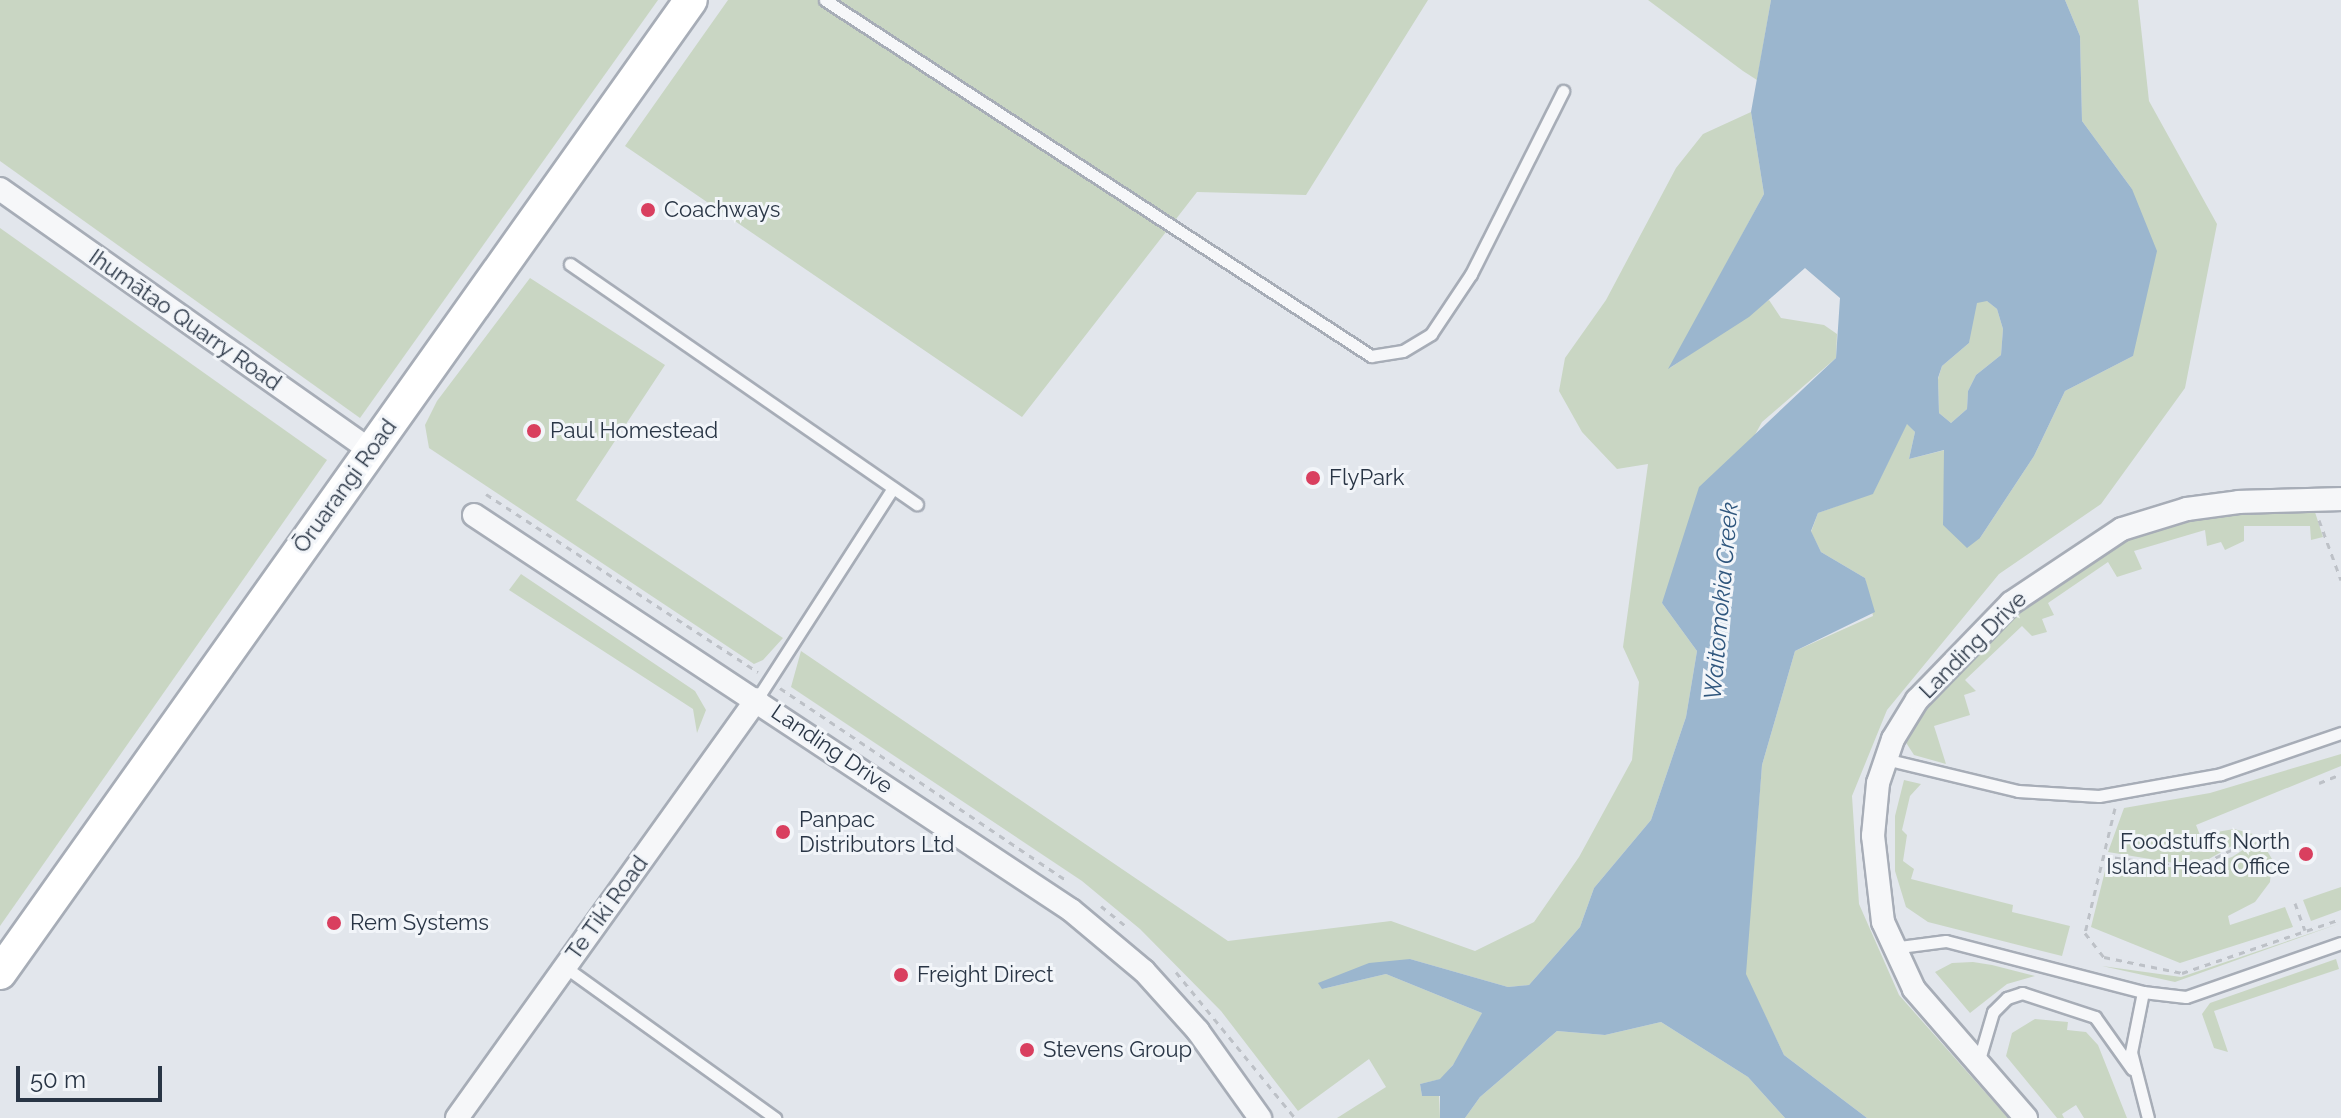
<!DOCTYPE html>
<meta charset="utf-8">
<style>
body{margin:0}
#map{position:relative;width:2341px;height:1118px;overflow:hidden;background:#e2e6ec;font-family:Raleway,sans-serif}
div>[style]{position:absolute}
.green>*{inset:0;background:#c9d6c3}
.water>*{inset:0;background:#9bb6ce}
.path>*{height:3px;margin-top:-1.5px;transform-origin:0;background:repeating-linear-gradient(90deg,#bdc1c7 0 6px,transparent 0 12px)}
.roads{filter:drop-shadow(2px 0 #a7adb7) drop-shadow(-2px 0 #a7adb7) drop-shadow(0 2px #a7adb7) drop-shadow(0 -2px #a7adb7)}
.lane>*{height:11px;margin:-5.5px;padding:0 5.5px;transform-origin:5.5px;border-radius:5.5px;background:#f6f7f9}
.street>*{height:22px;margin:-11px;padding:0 11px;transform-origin:11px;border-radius:11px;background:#f6f7f9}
.secondary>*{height:32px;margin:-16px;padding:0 16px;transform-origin:16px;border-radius:16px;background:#fff}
.dots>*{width:22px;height:22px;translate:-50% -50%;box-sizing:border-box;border:4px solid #f2f5f9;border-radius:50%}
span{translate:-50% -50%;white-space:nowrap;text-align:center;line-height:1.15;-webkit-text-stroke:6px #f2f5f9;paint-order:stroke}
.poi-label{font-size:22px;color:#293545}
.left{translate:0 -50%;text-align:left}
.right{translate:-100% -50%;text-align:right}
.street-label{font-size:22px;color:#293545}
.water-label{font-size:24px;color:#2f567d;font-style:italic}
.scale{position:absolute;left:16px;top:1066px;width:146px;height:36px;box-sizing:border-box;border:4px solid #293545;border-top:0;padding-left:10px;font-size:24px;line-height:28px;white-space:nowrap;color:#293545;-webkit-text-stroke:6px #f2f5f9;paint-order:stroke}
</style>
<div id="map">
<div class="green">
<i style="clip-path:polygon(0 0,658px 0,360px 418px,0 161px)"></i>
<i style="clip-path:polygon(728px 0,1428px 0,1306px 195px,1197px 192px,1022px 417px,625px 146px)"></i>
<i style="clip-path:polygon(1648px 0,1771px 0,1757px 80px,1743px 71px)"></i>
<i style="clip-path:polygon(2065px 0,2138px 0,2149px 101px,2217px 224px,2185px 388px,2101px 504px,1999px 574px,1887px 710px,1852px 796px,1859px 904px,1899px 995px,2008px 1118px,1867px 1118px,1784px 1055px,1745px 974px,1762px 765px,1795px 651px,1873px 616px,1865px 578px,1821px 552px,1811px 532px,1818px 513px,1873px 493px,1907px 423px,1915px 432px,1909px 459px,1945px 450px,1943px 525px,1980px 538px,2034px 456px,2065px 391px,2133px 356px,2132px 189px,2082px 121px,2080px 36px)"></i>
<i style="clip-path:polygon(1751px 112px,1764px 194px,1670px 368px,1769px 300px,1781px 318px,1824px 325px,1837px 334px,1836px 358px,1762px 422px,1662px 603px,1697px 651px,1686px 717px,1651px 820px,1594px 888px,1580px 927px,1529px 985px,1508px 987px,1410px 959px,1322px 989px,1386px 974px,1482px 1013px,1463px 1053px,1441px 1079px,1420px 1084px,1422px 1096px,1439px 1096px,1440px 1118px,1337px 1118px,1386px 1087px,1369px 1059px,1298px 1111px,1221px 1011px,1140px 929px,1082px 881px,791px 687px,801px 651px,1228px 941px,1391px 921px,1475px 951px,1534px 922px,1579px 857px,1632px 760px,1639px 682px,1623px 647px,1648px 464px,1617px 469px,1582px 432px,1559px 391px,1565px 358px,1606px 300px,1676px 168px,1703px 134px)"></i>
<i style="clip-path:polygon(0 228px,327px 460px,0 926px)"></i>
<i style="clip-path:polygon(530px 278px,665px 365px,576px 500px,783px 638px,763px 660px,754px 664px,429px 448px,425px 425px,437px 401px)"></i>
<i style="clip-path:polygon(1986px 300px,1997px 309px,2003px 329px,2001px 355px,1976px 375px,1968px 391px,1967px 409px,1951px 423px,1939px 413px,1938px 379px,1942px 366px,1969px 343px,1971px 314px,1977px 302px)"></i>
<i style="clip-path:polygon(2314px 509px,2323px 537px,2311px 540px,2310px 526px,2244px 526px,2244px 541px,2225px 550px,2221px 542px,2207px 546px,2205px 530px,2134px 551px,2142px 569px,2117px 577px,2108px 562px,2048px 603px,2054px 615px,2042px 619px,2047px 632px,2032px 636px,2022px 626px,1965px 680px,1976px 691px,1964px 695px,1970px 715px,1934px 726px,1946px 764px,1914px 755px,1905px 741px,1928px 700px,2014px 610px,2116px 540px,2205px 513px)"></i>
<i style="clip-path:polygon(521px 574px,695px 691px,706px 710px,697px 733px,693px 709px,509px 590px)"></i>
<i style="clip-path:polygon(2341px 754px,2341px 766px,2196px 825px,2200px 835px,2234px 829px,2253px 834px,2207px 860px,2186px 865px,2108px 852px,2124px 808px,2210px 793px)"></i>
<i style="clip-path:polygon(1904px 780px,1921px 784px,1910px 796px,1902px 830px,1907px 835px,1903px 861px,1914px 869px,1911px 879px,2013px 905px,2012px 912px,2070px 926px,2062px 956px,1928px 922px,1906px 907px,1895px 871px,1895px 816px)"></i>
<i style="clip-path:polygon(2260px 839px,2272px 859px,2270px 882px,2255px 902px,2228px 916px,2230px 925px,2285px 907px,2293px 927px,2180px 963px,2091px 927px,2108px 859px,2192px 870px,2232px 857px)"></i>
<i style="clip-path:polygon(2341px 887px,2341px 910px,2311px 921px,2303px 900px)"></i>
<i style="clip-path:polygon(2341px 923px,2175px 982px,2102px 966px,2181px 977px)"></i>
<i style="clip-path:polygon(2336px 959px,2339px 969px,2214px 1011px,2228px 1052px,2214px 1048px,2202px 1014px,2210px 1003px)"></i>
<i style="clip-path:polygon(1973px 962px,1992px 965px,2035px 976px,2007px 984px,1970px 1013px,1935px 972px,1952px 963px)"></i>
<i style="clip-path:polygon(2035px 1019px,2068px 1022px,2067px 1030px,2086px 1032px,2098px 1045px,2127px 1118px,2084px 1118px,2076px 1105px,2062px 1114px,2064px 1118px,2057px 1118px,2006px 1056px,2012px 1033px)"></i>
<i style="clip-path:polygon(1661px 1022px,1748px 1077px,1785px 1118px,1465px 1118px,1480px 1097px,1557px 1031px,1605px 1035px)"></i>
</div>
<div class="water">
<i style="clip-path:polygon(evenodd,1771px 0,2065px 0,2080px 36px,2082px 121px,2132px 189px,2157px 251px,2133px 356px,2065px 391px,2034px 456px,1980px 538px,1967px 548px,1943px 525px,1944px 450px,1909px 459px,1915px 432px,1907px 424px,1873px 494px,1818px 513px,1811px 531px,1821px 552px,1865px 578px,1875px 612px,1795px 651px,1762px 765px,1746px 974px,1784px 1055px,1867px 1118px,1785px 1118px,1748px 1077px,1661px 1022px,1605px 1035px,1557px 1031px,1480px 1097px,1465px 1118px,1440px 1118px,1440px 1096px,1422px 1096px,1420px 1084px,1440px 1079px,1453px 1065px,1482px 1013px,1386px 974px,1322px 989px,1318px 983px,1369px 963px,1410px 959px,1508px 987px,1529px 985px,1580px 927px,1594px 888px,1651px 820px,1686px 717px,1697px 651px,1662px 603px,1699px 487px,1836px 358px,1840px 298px,1805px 268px,1749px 317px,1668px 369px,1764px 194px,1751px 112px,1771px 0,1987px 301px,1997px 309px,2003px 329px,2001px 355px,1976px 375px,1968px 391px,1967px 409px,1951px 423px,1939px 413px,1938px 378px,1942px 366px,1969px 343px,1977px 303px,1987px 301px)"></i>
</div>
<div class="path">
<i style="left:486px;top:494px;width:325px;rotate:33.2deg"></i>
<i style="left:2319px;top:520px;width:64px;rotate:69.9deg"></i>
<i style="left:780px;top:688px;width:344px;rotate:33.9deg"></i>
<i style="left:2319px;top:783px;width:24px;rotate:-22deg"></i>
<i style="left:2115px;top:808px;width:129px;rotate:103.5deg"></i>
<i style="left:2085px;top:933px;width:31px;rotate:52deg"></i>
<i style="left:2104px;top:957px;width:80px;rotate:11.6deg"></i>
<i style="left:2182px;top:973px;width:168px;rotate:-18.8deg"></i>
<i style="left:2103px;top:856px;width:92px;rotate:7.5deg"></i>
<i style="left:2194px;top:868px;width:71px;rotate:-25.8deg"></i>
<i style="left:2295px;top:903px;width:29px;rotate:70deg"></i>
<i style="left:1101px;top:906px;width:36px;rotate:39deg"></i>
<i style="left:1176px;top:972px;width:188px;rotate:50.8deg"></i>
</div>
<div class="roads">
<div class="lane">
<i style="left:825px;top:0;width:652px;rotate:33.1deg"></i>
<i style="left:1371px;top:356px;width:32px;rotate:-9deg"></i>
<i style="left:1403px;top:351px;width:33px;rotate:-31deg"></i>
<i style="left:1431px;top:334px;width:72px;rotate:-56.3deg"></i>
<i style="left:1471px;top:274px;width:205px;rotate:-63.3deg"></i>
<i style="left:570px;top:264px;width:422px;rotate:34.7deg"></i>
<i style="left:757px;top:699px;width:251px;rotate:-57.2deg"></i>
<i style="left:1885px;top:759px;width:137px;rotate:13.5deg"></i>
<i style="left:2018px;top:791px;width:81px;rotate:3.5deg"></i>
<i style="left:2099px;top:796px;width:124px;rotate:-10.2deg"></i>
<i style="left:2221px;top:774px;width:127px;rotate:-18.9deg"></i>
<i style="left:1892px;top:948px;width:54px;rotate:-7.4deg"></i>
<i style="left:1946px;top:941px;width:203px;rotate:14.5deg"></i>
<i style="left:2143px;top:992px;width:43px;rotate:6.6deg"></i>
<i style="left:2186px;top:997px;width:164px;rotate:-19.2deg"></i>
<i style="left:565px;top:967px;width:259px;rotate:35.7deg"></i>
<i style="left:2143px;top:992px;width:61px;rotate:101.3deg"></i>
<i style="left:2131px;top:1052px;width:68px;rotate:75.6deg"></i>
<i style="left:1978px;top:1063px;width:53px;rotate:-73.6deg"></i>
<i style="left:1993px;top:1012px;width:20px;rotate:-45deg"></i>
<i style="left:2007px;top:998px;width:16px;rotate:-18deg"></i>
<i style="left:2022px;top:993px;width:77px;rotate:18.2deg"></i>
<i style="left:2095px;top:1017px;width:64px;rotate:54.6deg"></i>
</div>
<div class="street">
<i style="left:0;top:189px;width:454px;rotate:35.2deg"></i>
<i style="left:474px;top:515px;width:716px;rotate:33.49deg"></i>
<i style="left:1071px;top:910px;width:95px;rotate:39.9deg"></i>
<i style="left:1144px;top:971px;width:81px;rotate:48deg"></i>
<i style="left:1198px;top:1031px;width:107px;rotate:54.5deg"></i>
<i style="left:457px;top:1118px;width:515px;rotate:-54.4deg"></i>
<i style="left:2026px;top:1118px;width:171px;rotate:-131deg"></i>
<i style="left:1914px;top:989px;width:74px;rotate:-114.8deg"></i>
<i style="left:1883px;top:922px;width:87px;rotate:-96.6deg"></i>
<i style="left:1873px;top:836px;width:53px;rotate:-84.6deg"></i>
<i style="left:1878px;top:783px;width:46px;rotate:-71.2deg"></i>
<i style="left:1893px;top:739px;width:46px;rotate:-58.4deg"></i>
<i style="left:1917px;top:700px;width:135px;rotate:-45.9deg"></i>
<i style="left:2011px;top:603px;width:133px;rotate:-33.7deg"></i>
<i style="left:2122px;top:529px;width:68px;rotate:-17.1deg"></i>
<i style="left:2187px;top:509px;width:52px;rotate:-7.7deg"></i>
<i style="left:2239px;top:502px;width:102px;rotate:-1.7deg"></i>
</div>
<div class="secondary">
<i style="left:0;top:973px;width:1193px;rotate:-54.62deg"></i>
</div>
</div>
<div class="dots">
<i style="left:648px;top:210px;background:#d93f5f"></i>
<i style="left:534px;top:431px;background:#d93f5f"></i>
<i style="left:1313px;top:478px;background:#d93f5f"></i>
<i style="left:783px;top:832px;background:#d93f5f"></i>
<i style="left:2306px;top:854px;background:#d93f5f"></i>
<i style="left:334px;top:923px;background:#d93f5f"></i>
<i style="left:901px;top:975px;background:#d93f5f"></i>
<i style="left:1027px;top:1050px;background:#d93f5f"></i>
</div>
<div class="poi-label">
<span class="left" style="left:664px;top:210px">Coachways</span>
<span class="left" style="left:550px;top:431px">Paul Homestead</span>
<span class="left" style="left:1329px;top:478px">FlyPark</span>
<span class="left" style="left:799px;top:832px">Panpac<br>Distributors Ltd</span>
<span class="right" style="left:2290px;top:854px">Foodstuffs North<br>Island Head Office</span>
<span class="left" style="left:350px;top:923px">Rem Systems</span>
<span class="left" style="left:917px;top:975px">Freight Direct</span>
<span class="left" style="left:1043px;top:1050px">Stevens Group</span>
</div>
<div class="street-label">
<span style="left:185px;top:320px;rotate:35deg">Ihumātao Quarry Road</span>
<span style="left:345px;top:486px;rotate:-54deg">Ōruarangi Road</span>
<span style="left:1973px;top:645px;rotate:-45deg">Landing Drive</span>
<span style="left:832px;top:749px;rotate:34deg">Landing Drive</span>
<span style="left:607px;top:908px;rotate:-54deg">Te Tiki Road</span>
</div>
<div class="water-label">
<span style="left:1721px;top:601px;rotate:-85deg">Waitomokia Creek</span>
</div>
<div class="scale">50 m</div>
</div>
